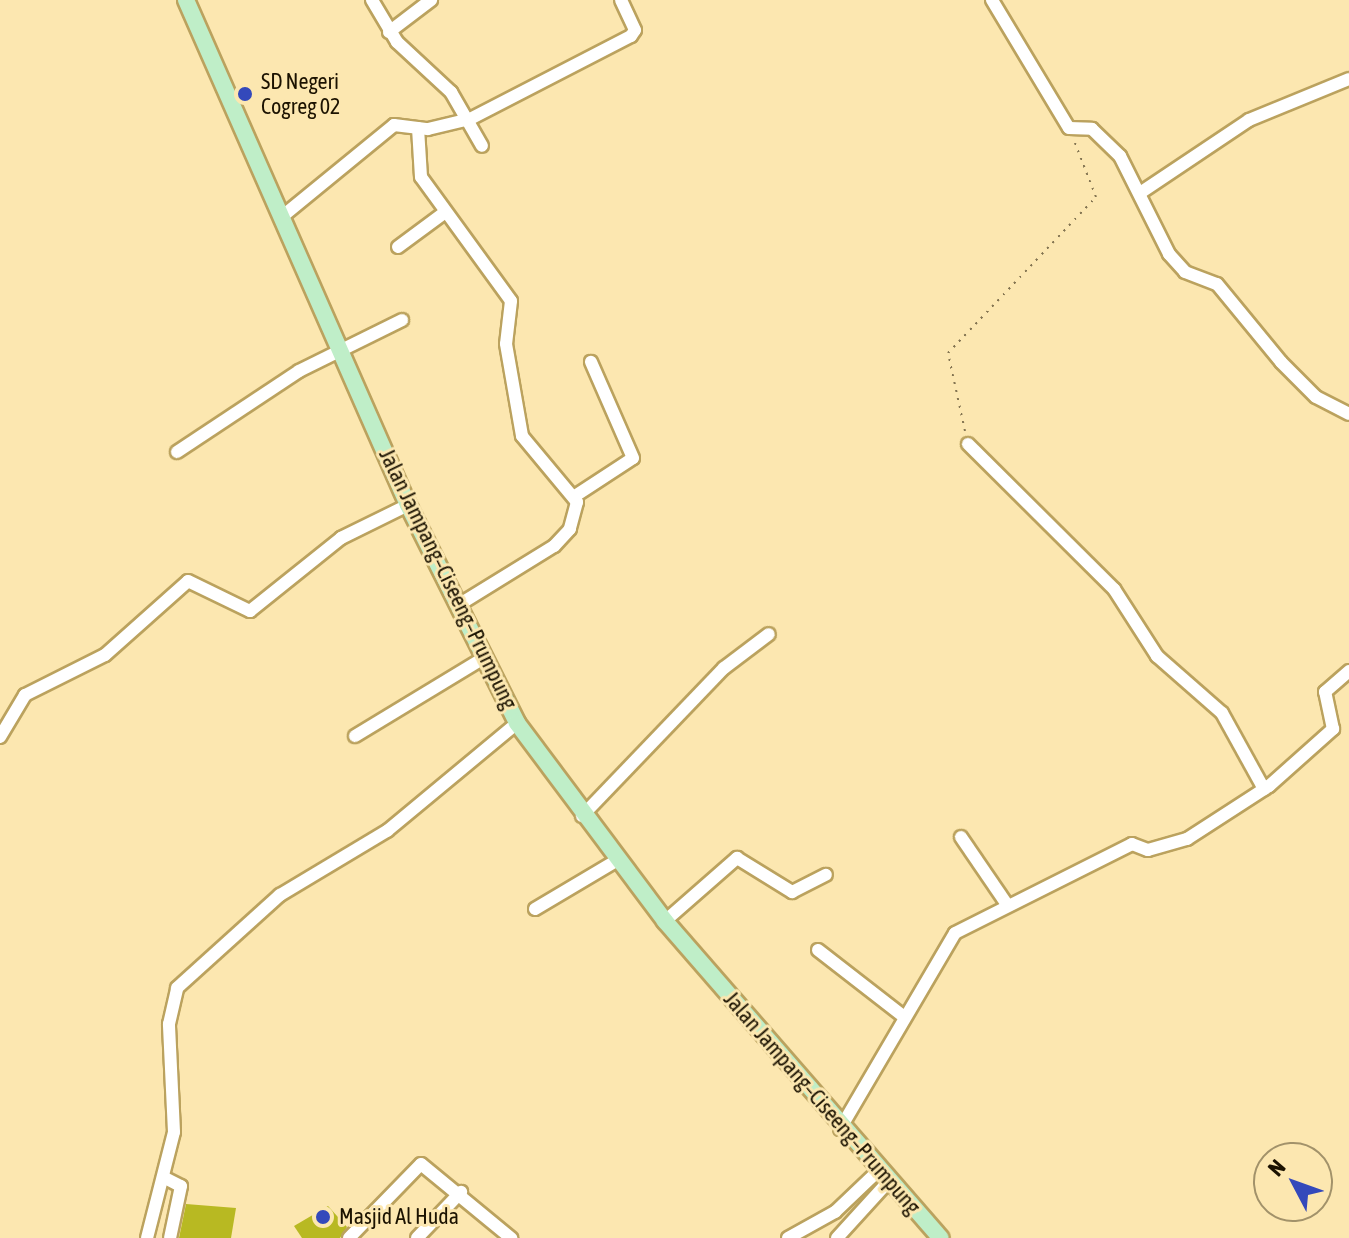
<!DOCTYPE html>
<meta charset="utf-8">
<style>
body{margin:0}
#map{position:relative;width:1349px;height:1238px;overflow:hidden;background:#fce7b0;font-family:"Asap Condensed",sans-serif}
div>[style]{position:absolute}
.building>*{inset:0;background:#b8b922}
.path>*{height:2px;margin-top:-1px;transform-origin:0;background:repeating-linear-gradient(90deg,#837451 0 2px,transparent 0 8px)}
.roads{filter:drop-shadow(2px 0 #bba25e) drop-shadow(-2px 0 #bba25e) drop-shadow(0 2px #bba25e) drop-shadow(0 -2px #bba25e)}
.minor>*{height:12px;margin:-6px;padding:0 6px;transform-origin:6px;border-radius:6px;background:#fff}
.major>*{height:16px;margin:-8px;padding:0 8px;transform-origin:8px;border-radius:8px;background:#bfeec8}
.dots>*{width:22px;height:22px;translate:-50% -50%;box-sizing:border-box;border:4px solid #fce7b0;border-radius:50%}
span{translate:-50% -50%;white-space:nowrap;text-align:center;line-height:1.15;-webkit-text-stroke:6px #fce7b0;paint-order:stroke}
.poi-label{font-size:22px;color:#1b1200}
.left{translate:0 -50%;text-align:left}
.street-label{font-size:22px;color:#1b1200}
.north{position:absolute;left:1253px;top:1142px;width:80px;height:80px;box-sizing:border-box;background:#fce7b0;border:2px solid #a2926a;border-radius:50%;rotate:311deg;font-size:22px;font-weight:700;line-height:32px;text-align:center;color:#1b1200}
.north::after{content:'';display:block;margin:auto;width:28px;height:36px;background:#3449bb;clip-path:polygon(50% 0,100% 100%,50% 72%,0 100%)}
</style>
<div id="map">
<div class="building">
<i style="clip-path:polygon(186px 1204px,236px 1208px,231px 1238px,179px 1238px)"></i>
<i style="clip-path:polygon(328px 1206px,347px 1227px,340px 1238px,302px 1238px,294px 1226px)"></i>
</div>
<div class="path">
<i style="left:965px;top:431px;width:80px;rotate:-102.3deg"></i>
<i style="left:948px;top:353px;width:215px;rotate:-46.5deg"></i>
<i style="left:1096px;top:197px;width:58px;rotate:-111.3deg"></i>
</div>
<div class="roads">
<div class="minor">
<i style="left:372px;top:0;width:49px;rotate:59.2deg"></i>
<i style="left:397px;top:42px;width:74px;rotate:42.8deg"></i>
<i style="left:451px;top:92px;width:62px;rotate:60.1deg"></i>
<i style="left:992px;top:0;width:149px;rotate:59deg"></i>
<i style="left:1069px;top:128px;width:23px;rotate:2deg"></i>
<i style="left:1092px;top:129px;width:39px;rotate:44deg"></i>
<i style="left:1120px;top:156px;width:110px;rotate:63.4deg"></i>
<i style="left:1169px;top:254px;width:24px;rotate:48deg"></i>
<i style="left:1185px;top:272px;width:34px;rotate:21deg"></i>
<i style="left:1217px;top:284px;width:101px;rotate:50.6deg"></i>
<i style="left:1281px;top:362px;width:49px;rotate:45deg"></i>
<i style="left:1316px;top:397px;width:37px;rotate:27deg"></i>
<i style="left:389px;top:32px;width:53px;rotate:-37.3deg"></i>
<i style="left:418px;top:128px;width:49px;rotate:86.5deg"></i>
<i style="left:421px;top:177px;width:153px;rotate:54deg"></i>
<i style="left:511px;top:301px;width:43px;rotate:96.6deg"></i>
<i style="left:506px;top:344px;width:93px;rotate:80.1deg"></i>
<i style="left:522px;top:436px;width:86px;rotate:50.2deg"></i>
<i style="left:577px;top:502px;width:28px;rotate:105deg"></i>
<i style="left:570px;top:529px;width:23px;rotate:133deg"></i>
<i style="left:554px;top:546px;width:114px;rotate:148.3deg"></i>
<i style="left:1140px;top:193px;width:131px;rotate:-33.8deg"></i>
<i style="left:1249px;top:120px;width:108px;rotate:-22.3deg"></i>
<i style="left:284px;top:215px;width:142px;rotate:-39.3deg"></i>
<i style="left:394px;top:125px;width:34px;rotate:7deg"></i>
<i style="left:428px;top:129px;width:43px;rotate:-13.4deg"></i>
<i style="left:470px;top:119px;width:181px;rotate:-27.3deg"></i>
<i style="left:631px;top:36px;width:7px;rotate:-56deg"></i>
<i style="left:635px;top:30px;width:33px;rotate:-115deg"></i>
<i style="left:398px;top:247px;width:57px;rotate:-36.5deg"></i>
<i style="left:968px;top:444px;width:206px;rotate:44.8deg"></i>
<i style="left:1114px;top:589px;width:80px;rotate:57.3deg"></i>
<i style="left:1157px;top:656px;width:86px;rotate:41.2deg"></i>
<i style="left:1222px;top:713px;width:87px;rotate:61.1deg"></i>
<i style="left:177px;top:452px;width:146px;rotate:-33.6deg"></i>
<i style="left:299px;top:371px;width:115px;rotate:-26.3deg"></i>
<i style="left:575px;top:496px;width:69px;rotate:-33.2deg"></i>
<i style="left:633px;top:458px;width:105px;rotate:-113.6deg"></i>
<i style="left:355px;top:736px;width:149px;rotate:-31.2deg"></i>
<i style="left:0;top:737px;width:49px;rotate:-59.2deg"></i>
<i style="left:25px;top:695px;width:89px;rotate:-26.6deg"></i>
<i style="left:105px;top:655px;width:111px;rotate:-41.7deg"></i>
<i style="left:188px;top:581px;width:69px;rotate:25.8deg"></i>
<i style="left:250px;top:611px;width:117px;rotate:-38.7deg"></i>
<i style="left:341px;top:538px;width:75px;rotate:-26.2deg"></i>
<i style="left:582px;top:816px;width:205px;rotate:-46.2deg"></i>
<i style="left:724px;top:668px;width:56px;rotate:-37.1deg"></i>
<i style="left:961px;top:837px;width:80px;rotate:55.7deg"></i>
<i style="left:535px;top:909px;width:94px;rotate:-30.7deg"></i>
<i style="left:665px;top:921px;width:96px;rotate:-41.2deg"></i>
<i style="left:737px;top:858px;width:65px;rotate:31.7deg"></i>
<i style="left:792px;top:892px;width:38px;rotate:-27deg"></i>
<i style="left:818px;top:950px;width:108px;rotate:37.8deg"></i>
<i style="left:840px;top:1129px;width:227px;rotate:-59.6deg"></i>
<i style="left:955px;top:933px;width:198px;rotate:-26.7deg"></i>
<i style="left:1132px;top:844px;width:17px;rotate:21deg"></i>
<i style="left:1148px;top:850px;width:41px;rotate:-15.8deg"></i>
<i style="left:1187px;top:839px;width:98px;rotate:-32.9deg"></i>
<i style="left:1269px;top:786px;width:86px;rotate:-41.7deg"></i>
<i style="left:1333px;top:729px;width:38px;rotate:-102deg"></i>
<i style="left:1325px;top:692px;width:32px;rotate:-41deg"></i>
<i style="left:163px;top:1177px;width:20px;rotate:27deg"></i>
<i style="left:181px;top:1186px;width:53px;rotate:101.9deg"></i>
<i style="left:147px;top:1238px;width:109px;rotate:-75.7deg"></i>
<i style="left:174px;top:1132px;width:108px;rotate:-92.7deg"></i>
<i style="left:169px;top:1024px;width:37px;rotate:-77deg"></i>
<i style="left:177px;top:988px;width:139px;rotate:-42.1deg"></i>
<i style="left:280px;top:895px;width:125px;rotate:-30.9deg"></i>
<i style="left:387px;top:831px;width:169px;rotate:-39.7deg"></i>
<i style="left:349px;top:1238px;width:103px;rotate:-45.8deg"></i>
<i style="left:421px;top:1164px;width:117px;rotate:39.4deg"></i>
<i style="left:417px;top:1238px;width:64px;rotate:-46.3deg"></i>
<i style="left:788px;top:1238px;width:54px;rotate:-29deg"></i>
<i style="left:835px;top:1212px;width:58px;rotate:-43.6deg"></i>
<i style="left:837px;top:1238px;width:74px;rotate:-47.7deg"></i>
</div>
<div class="major">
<i style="left:186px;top:0;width:552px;rotate:66.27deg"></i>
<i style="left:408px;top:505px;width:244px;rotate:63.4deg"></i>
<i style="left:517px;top:723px;width:247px;rotate:53.2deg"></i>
<i style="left:665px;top:921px;width:420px;rotate:49deg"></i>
</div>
</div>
<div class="dots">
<i style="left:245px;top:94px;background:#3449bb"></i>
<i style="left:323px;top:1217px;background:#3449bb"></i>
</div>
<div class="poi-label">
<span class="left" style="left:261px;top:94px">SD Negeri<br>Cogreg 02</span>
<span class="left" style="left:339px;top:1217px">Masjid Al Huda</span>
</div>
<div class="street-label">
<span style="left:448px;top:579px;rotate:64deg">Jalan Jampang–Ciseeng–Prumpung</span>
<span style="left:822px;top:1103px;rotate:49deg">Jalan Jampang–Ciseeng–Prumpung</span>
</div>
<div class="north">N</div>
</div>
